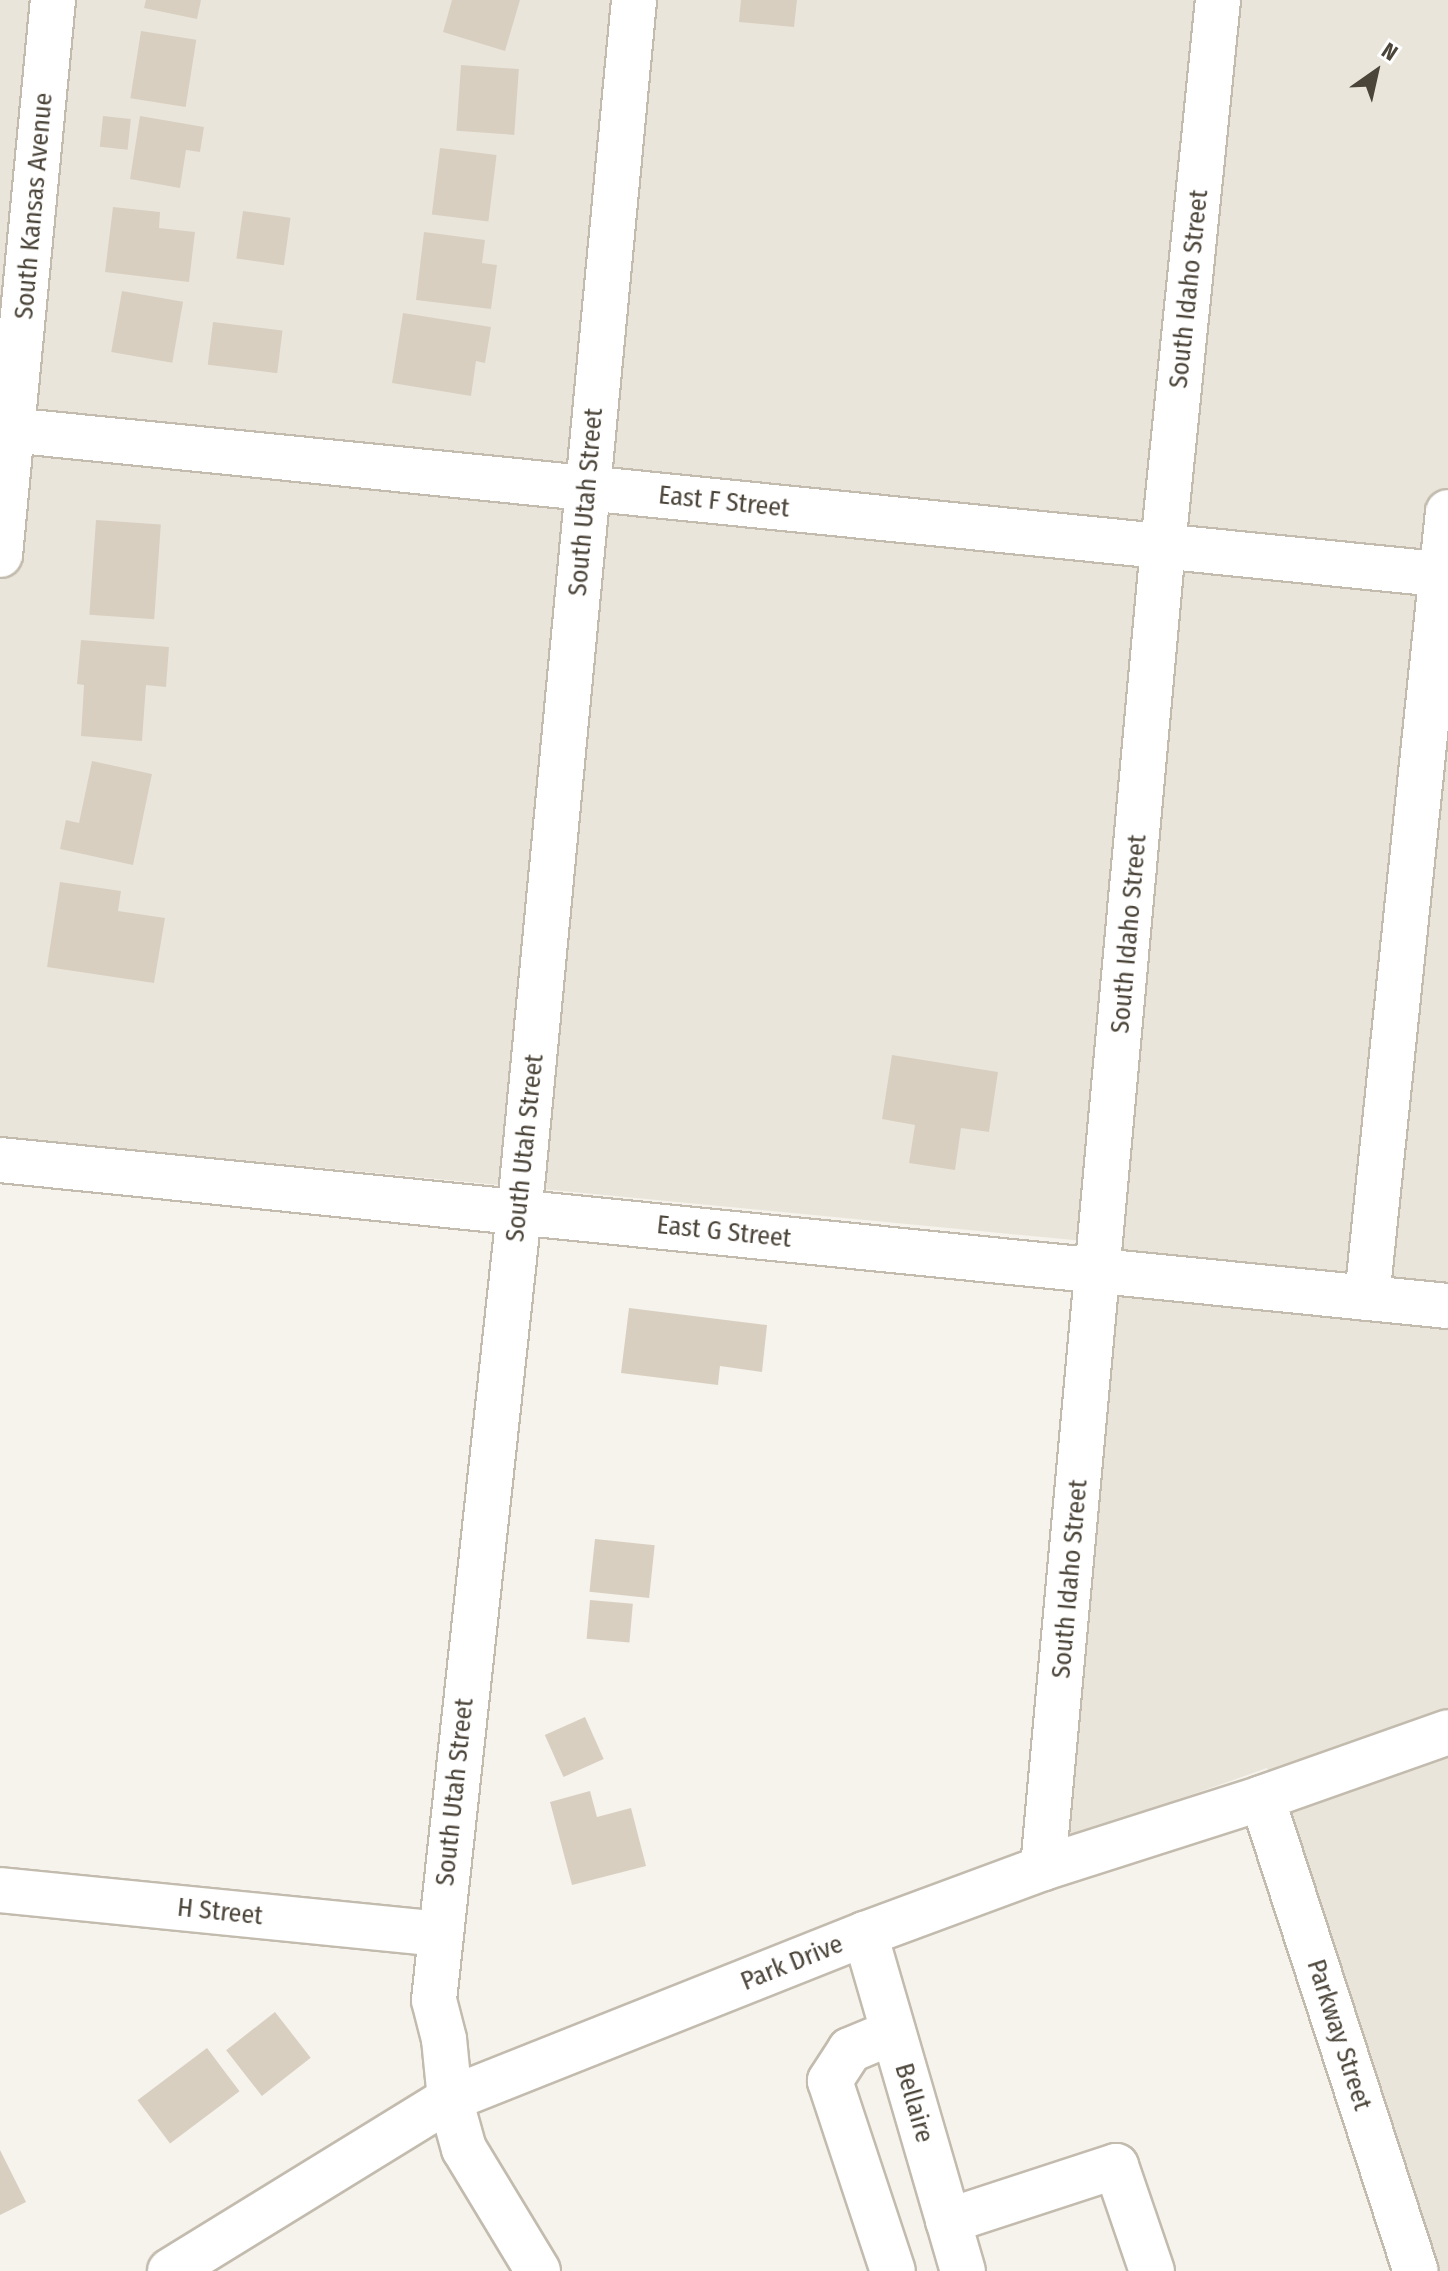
<!DOCTYPE html>
<style>
body{margin:0}
#map{position:relative;width:1448px;height:2271px;overflow:hidden;background:#f6f3ec;font-family:"Fira Sans Condensed",sans-serif}
div>[style]{position:absolute}
.residential>*{inset:0;background:#eae5da}
.building>*{inset:0;background:#d8cfc1;transform-origin:0 0}
.roads{filter:drop-shadow(2px 0 #c2bbae) drop-shadow(-2px 0 #c2bbae) drop-shadow(0 2px #c2bbae) drop-shadow(0 -2px #c2bbae)}
.minor>*{height:44px;margin:-22px;padding:0 22px;transform-origin:22px;border-radius:22px;background:#fff}
span{translate:-50% -50%;white-space:nowrap;text-align:center;line-height:1.15;-webkit-text-stroke:8px #fff;paint-order:stroke}
.street-label{font-size:26px;color:#4b4439}
.north{position:absolute;left:1336px;top:32px;width:80px;height:80px;-webkit-text-stroke:6px #fff;paint-order:stroke;rotate:34deg;font-size:22px;font-weight:700;line-height:32px;text-align:center;color:#4b4439}
.north::after{content:'';display:block;margin:auto;width:28px;height:36px;background:#4b4439;clip-path:polygon(50% 0,100% 100%,50% 72%,0 100%)}
</style>
<div id="map">
<div class="residential">
<i style="clip-path:polygon(0 0,1448px 0,1448px 2271px,1436px 2271px,1267px 1768px,1061px 1841px,1115px 1244px,0 1137px)"></i>
</div>
<div class="building">
<i style="clip-path:polygon(146px 0,201px 0,197px 19px,144px 8px)"></i>
<i style="clip-path:polygon(452px 0,520px 0,505px 51px,443px 32px)"></i>
<i style="clip-path:polygon(741px 0,797px 0,794px 27px,739px 22px)"></i>
<i style="left:141px;top:31px;width:56px;height:68px;rotate:9deg"></i>
<i style="left:461px;top:65px;width:58px;height:66px;rotate:4deg"></i>
<i style="left:103px;top:116px;width:28px;height:31px;rotate:6deg"></i>
<i style="clip-path:polygon(140px 116px,204px 127px,200px 152px,186px 150px,180px 188px,130px 179px)"></i>
<i style="left:440px;top:148px;width:57px;height:67px;rotate:7deg"></i>
<i style="clip-path:polygon(113px 207px,160px 212px,159px 228px,195px 232px,189px 282px,105px 272px)"></i>
<i style="left:243px;top:211px;width:48px;height:48px;rotate:8deg"></i>
<i style="clip-path:polygon(424px 232px,485px 240px,482px 263px,497px 265px,491px 309px,416px 300px)"></i>
<i style="left:122px;top:291px;width:62px;height:62px;rotate:10deg"></i>
<i style="clip-path:polygon(403px 313px,491px 327px,485px 363px,476px 361px,471px 396px,392px 383px)"></i>
<i style="left:213px;top:322px;width:70px;height:43px;rotate:7deg"></i>
<i style="left:96px;top:520px;width:65px;height:95px;rotate:4deg"></i>
<i style="clip-path:polygon(81px 640px,169px 647px,166px 687px,146px 685px,142px 741px,81px 736px,84px 685px,77px 684px)"></i>
<i style="clip-path:polygon(92px 761px,152px 774px,133px 865px,60px 849px,66px 820px,79px 823px)"></i>
<i style="clip-path:polygon(60px 882px,121px 891px,118px 911px,165px 918px,154px 983px,47px 967px)"></i>
<i style="clip-path:polygon(892px 1055px,998px 1072px,989px 1132px,961px 1128px,955px 1170px,909px 1163px,915px 1125px,882px 1119px)"></i>
<i style="clip-path:polygon(629px 1308px,767px 1325px,762px 1372px,720px 1366px,718px 1385px,621px 1373px)"></i>
<i style="left:595px;top:1539px;width:60px;height:53px;rotate:6deg"></i>
<i style="left:590px;top:1600px;width:43px;height:39px;rotate:5deg"></i>
<i style="left:585px;top:1717px;width:46px;height:44px;rotate:66deg"></i>
<i style="clip-path:polygon(590px 1791px,597px 1817px,631px 1808px,646px 1866px,572px 1885px,550px 1802px)"></i>
<i style="left:275px;top:2012px;width:58px;height:62px;rotate:52deg"></i>
<i style="left:207px;top:2048px;width:54px;height:87px;rotate:53deg"></i>
<i style="clip-path:polygon(0 2150px,26px 2202px,0 2215px)"></i>
</div>
<div class="roads">
<div class="minor">
<i style="left:0;top:429px;width:1455px;rotate:5.76deg"></i>
<i style="left:0;top:555px;width:558px;rotate:-84.55deg"></i>
<i style="left:0;top:1160px;width:1455px;rotate:5.76deg"></i>
<i style="left:1367px;top:1298px;width:790px;rotate:-84.12deg"></i>
<i style="left:1262px;top:1798px;width:497px;rotate:72deg"></i>
<i style="left:1043px;top:1868px;width:1327px;rotate:-84.81deg"></i>
<i style="left:1163px;top:546px;width:549px;rotate:-84.25deg"></i>
<i style="left:0;top:1890px;width:441px;rotate:5.7deg"></i>
<i style="left:865px;top:1934px;width:351px;rotate:73.8deg"></i>
<i style="left:893px;top:2032px;width:47px;rotate:157.3deg"></i>
<i style="left:850px;top:2050px;width:37px;rotate:123deg"></i>
<i style="left:830px;top:2081px;width:200px;rotate:71.7deg"></i>
<i style="left:948px;top:2221px;width:177px;rotate:-18.1deg"></i>
<i style="left:1116px;top:2166px;width:111px;rotate:71.1deg"></i>
<i style="left:170px;top:2271px;width:329px;rotate:-31.6deg"></i>
<i style="left:450px;top:2099px;width:447px;rotate:-21.7deg"></i>
<i style="left:865px;top:1934px;width:190px;rotate:-20.3deg"></i>
<i style="left:1043px;top:1868px;width:230px;rotate:-17.7deg"></i>
<i style="left:1262px;top:1798px;width:197px;rotate:-19.5deg"></i>
<i style="left:538px;top:2271px;width:143px;rotate:-121.2deg"></i>
<i style="left:464px;top:2149px;width:52px;rotate:-105.6deg"></i>
<i style="left:450px;top:2099px;width:60px;rotate:-95.7deg"></i>
<i style="left:444px;top:2039px;width:40px;rotate:-104.4deg"></i>
<i style="left:434px;top:2000px;width:830px;rotate:-83.84deg"></i>
<i style="left:523px;top:1175px;width:1180px;rotate:-84.6deg"></i>
</div>
</div>
<div class="street-label">
<span style="left:34px;top:206px;rotate:-85deg">South Kansas Avenue</span>
<span style="left:1189px;top:289px;rotate:-84deg">South Idaho Street</span>
<span style="left:586px;top:502px;rotate:-85deg">South Utah Street</span>
<span style="left:724px;top:502px;rotate:6deg">East F Street</span>
<span style="left:1129px;top:934px;rotate:-85deg">South Idaho Street</span>
<span style="left:525px;top:1148px;rotate:-84deg">South Utah Street</span>
<span style="left:724px;top:1232px;rotate:6deg">East G Street</span>
<span style="left:1070px;top:1579px;rotate:-85deg">South Idaho Street</span>
<span style="left:455px;top:1792px;rotate:-84deg">South Utah Street</span>
<span style="left:220px;top:1912px;rotate:6deg">H Street</span>
<span style="left:792px;top:1963px;rotate:-22deg">Park Drive</span>
<span style="left:1339px;top:2035px;rotate:72deg">Parkway Street</span>
<span style="left:914px;top:2103px;rotate:74deg">Bellaire</span>
</div>
<div class="north">N</div>
</div>
